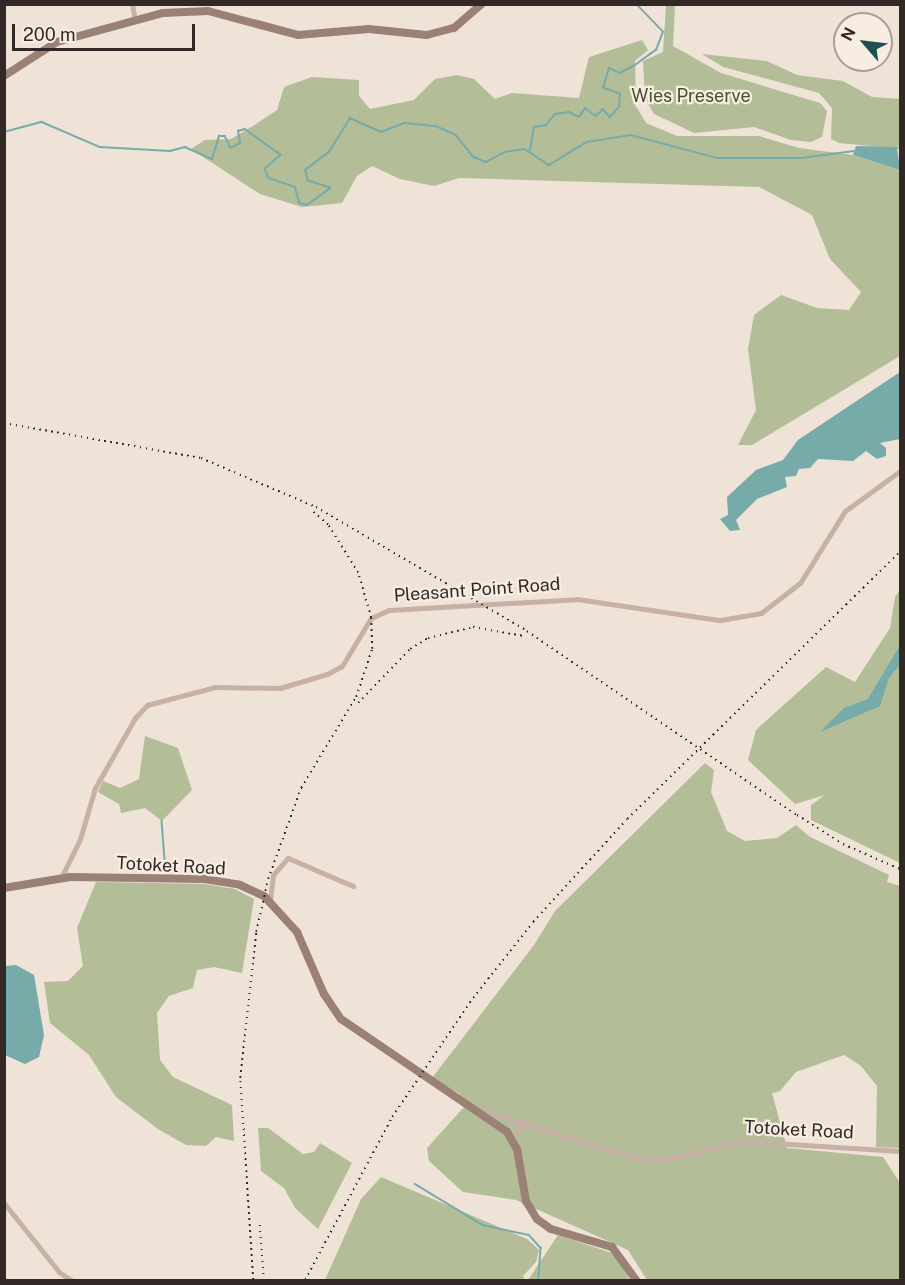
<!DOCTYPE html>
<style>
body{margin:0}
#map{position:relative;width:905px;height:1285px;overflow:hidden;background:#efe2d7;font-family:"Public Sans",sans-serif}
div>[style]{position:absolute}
.green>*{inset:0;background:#b3bd98}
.water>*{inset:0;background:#77abaa}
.stream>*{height:1.5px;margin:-0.75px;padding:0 0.75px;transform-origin:0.75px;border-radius:0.75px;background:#77abaa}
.street>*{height:5px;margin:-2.5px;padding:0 2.5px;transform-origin:2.5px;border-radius:2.5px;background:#c6b1a4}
.secondary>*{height:8px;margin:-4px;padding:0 4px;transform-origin:4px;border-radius:4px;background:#9a8075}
.rail>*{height:1.5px;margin-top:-0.75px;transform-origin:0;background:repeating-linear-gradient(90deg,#322825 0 1.5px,transparent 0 6px)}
span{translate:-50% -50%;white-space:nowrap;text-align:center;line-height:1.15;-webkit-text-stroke:4.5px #f8ede2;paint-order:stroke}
.park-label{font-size:18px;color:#444f2a}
.street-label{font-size:18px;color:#322825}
.frame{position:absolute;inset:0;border:6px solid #322825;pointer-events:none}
.north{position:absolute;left:833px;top:12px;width:60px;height:60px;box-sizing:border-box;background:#f8ede2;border:2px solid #a99e96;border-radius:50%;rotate:298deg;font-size:16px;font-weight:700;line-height:24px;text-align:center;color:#322825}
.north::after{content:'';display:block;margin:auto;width:21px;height:27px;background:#1d5151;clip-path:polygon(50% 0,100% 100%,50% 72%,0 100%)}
.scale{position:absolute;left:12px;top:24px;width:183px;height:27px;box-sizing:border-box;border:3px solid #322825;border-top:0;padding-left:8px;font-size:18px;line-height:21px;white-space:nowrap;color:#322825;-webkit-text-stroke:4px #f8ede2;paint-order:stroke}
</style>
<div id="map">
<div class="green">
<i style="clip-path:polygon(666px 5px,675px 5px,673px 46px,721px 73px,820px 103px,827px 111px,822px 137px,811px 142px,791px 140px,754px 127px,694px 133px,654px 114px,645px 99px,643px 61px,663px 52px)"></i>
<i style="clip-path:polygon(642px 40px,648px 50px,635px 61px,636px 106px,646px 123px,677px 136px,759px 136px,799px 148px,853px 155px,900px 170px,900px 356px,752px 445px,738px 445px,756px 410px,748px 349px,754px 315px,781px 295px,817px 308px,849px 310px,861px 292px,830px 259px,812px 215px,759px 187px,459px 178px,434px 186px,400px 179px,372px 166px,357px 176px,342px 203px,302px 207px,260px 194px,191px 149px,205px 140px,231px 139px,253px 126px,277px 110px,284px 87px,312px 77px,359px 80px,359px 96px,370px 109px,414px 100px,435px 79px,457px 75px,474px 79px,495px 99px,512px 93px,579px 98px,589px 57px)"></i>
<i style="clip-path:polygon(702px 54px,767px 61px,797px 75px,843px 81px,872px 97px,900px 99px,900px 149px,839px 143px,831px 139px,832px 108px,819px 93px,723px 67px)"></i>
<i style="clip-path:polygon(900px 590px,900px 863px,811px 820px,811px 805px,825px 795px,795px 804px,748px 760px,756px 730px,826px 667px,855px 682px,890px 628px,895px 597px)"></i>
<i style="clip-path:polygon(145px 736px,178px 748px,192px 790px,162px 821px,145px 808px,121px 813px,119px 804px,98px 792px,103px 781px,120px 788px,139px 779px)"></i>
<i style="clip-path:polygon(705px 763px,714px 770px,711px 792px,727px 831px,745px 841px,777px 838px,796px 825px,810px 837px,889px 875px,887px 882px,900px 886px,900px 1148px,876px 1147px,877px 1086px,861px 1066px,844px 1055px,796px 1072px,780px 1091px,772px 1093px,787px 1148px,883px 1157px,900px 1183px,900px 1280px,647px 1280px,628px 1250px,516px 1200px,463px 1192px,429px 1161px,427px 1148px,464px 1107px,460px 1094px,432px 1078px,534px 945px,555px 911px)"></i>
<i style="clip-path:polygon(96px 882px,204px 884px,235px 889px,254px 899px,242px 973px,214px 967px,197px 970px,193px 988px,169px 996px,157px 1013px,160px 1060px,173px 1077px,232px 1105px,234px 1141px,216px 1137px,206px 1146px,186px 1145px,158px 1129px,116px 1097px,89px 1055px,50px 1023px,44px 982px,68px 981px,83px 966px,77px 928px)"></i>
<i style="clip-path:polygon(258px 1128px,268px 1128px,303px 1154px,314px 1152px,320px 1143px,352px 1163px,318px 1229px,295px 1208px,284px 1188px,261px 1171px)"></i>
<i style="clip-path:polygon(381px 1177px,527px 1239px,539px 1250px,536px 1262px,523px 1276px,525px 1280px,325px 1280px,361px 1199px)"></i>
<i style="clip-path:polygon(558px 1235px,615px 1254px,630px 1280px,528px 1280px)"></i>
</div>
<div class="water">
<i style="clip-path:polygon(856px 146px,897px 147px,900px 170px,853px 155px)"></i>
<i style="clip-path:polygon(900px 372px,900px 439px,880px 443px,886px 448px,886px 456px,877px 459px,866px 451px,853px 461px,818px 459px,810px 468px,799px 469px,796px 476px,785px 477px,787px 487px,757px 499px,736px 520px,740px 530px,730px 531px,720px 519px,728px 515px,727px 497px,756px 470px,783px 460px,798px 440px)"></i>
<i style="clip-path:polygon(900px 645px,900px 665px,889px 678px,880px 706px,820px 732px,844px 708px,868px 699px)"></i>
<i style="clip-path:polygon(16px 965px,34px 975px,44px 1035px,39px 1057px,25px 1064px,5px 1055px,5px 966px)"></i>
</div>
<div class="stream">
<i style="left:4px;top:132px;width:39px;rotate:-15deg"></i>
<i style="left:42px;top:122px;width:63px;rotate:23.3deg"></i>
<i style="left:100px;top:147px;width:70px;rotate:3.3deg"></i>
<i style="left:170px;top:151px;width:16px;rotate:-15deg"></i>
<i style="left:185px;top:147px;width:30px;rotate:24deg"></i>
<i style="left:212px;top:159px;width:24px;rotate:-73deg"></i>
<i style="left:219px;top:136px;width:6px"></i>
<i style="left:225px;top:136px;width:13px;rotate:63deg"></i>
<i style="left:231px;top:148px;width:10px;rotate:-29deg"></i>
<i style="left:240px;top:143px;width:12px;rotate:-99deg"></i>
<i style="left:238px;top:131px;width:7px;rotate:-16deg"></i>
<i style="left:245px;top:129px;width:44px;rotate:35.8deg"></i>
<i style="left:281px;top:155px;width:21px;rotate:139deg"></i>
<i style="left:265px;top:169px;width:10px;rotate:66deg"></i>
<i style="left:269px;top:178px;width:28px;rotate:19deg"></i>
<i style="left:295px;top:187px;width:17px;rotate:73deg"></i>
<i style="left:300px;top:203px;width:7px;rotate:16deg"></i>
<i style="left:307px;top:205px;width:29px;rotate:-36deg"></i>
<i style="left:330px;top:188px;width:23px;rotate:-162deg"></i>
<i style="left:308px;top:181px;width:11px;rotate:-105deg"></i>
<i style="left:305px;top:170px;width:30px;rotate:-37deg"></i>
<i style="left:329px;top:152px;width:40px;rotate:-58deg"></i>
<i style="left:350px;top:118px;width:34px;rotate:24deg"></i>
<i style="left:381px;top:132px;width:26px;rotate:-21deg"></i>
<i style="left:405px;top:123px;width:31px;rotate:6deg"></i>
<i style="left:436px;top:126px;width:22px;rotate:24deg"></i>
<i style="left:456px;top:135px;width:28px;rotate:51deg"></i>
<i style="left:474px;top:157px;width:13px;rotate:23deg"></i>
<i style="left:486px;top:162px;width:21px;rotate:-28deg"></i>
<i style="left:505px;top:152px;width:20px;rotate:-9deg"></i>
<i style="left:525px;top:149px;width:29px;rotate:34deg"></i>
<i style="left:549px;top:165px;width:44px;rotate:-31.2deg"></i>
<i style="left:587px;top:142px;width:45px;rotate:-9deg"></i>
<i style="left:631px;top:135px;width:89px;rotate:15deg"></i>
<i style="left:717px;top:158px;width:85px"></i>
<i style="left:802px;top:158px;width:52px;rotate:-7.7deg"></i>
<i style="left:530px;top:151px;width:24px;rotate:-81deg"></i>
<i style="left:534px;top:127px;width:12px;rotate:-9deg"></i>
<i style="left:546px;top:125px;width:14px;rotate:-51deg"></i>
<i style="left:555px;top:114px;width:14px;rotate:-8deg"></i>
<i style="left:569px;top:112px;width:11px;rotate:27deg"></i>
<i style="left:579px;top:117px;width:11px;rotate:-56deg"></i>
<i style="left:585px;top:108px;width:14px;rotate:36deg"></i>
<i style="left:596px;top:116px;width:10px;rotate:-45deg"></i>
<i style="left:603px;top:109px;width:11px;rotate:49deg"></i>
<i style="left:610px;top:117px;width:13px;rotate:-48deg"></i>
<i style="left:619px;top:107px;width:13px;rotate:-86deg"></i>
<i style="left:620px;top:94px;width:18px;rotate:-161deg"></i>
<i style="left:603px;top:88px;width:21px;rotate:-73deg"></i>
<i style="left:609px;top:68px;width:12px;rotate:24deg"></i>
<i style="left:620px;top:73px;width:17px;rotate:-28deg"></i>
<i style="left:635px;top:65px;width:26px;rotate:-36deg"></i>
<i style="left:656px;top:50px;width:19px;rotate:-69deg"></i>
<i style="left:663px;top:32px;width:39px;rotate:-134deg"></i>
<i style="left:162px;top:821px;width:52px;rotate:85.6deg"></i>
<i style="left:415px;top:1184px;width:79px;rotate:31.1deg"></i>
<i style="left:483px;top:1225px;width:47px;rotate:12.3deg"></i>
<i style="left:529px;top:1235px;width:18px;rotate:47deg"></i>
<i style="left:541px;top:1248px;width:32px;rotate:94deg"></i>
</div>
<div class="street">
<i style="left:132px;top:4px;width:17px;rotate:80deg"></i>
<i style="left:61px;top:878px;width:43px;rotate:-64deg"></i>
<i style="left:80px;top:839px;width:53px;rotate:-73.6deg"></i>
<i style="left:95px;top:788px;width:81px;rotate:-60.3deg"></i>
<i style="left:135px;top:718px;width:18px;rotate:-47deg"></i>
<i style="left:147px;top:705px;width:70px;rotate:-14.8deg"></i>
<i style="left:215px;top:687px;width:65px;rotate:0.9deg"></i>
<i style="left:280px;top:688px;width:49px;rotate:-16.6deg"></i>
<i style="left:327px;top:674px;width:17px;rotate:-28deg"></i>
<i style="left:342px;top:666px;width:56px;rotate:-58.9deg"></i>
<i style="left:371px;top:618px;width:20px;rotate:-24deg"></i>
<i style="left:389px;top:610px;width:188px;rotate:-3.3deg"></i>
<i style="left:577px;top:599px;width:145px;rotate:8.4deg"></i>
<i style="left:720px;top:620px;width:42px;rotate:-9.7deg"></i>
<i style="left:761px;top:613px;width:49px;rotate:-37.6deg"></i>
<i style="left:800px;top:583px;width:85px;rotate:-58deg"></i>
<i style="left:845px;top:511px;width:68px;rotate:-36deg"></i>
<i style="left:270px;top:900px;width:25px;rotate:-83deg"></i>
<i style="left:273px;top:875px;width:23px;rotate:-49deg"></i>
<i style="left:288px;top:858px;width:71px;rotate:23.3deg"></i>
<i style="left:473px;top:1108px;width:175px;rotate:17deg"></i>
<i style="left:640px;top:1159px;width:23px;rotate:2deg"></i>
<i style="left:663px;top:1160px;width:83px;rotate:-13.2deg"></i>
<i style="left:744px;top:1141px;width:156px;rotate:3.7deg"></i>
<i style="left:512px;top:1137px;width:20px;rotate:-53deg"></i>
<i style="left:4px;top:1203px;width:88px;rotate:51.4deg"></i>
<i style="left:59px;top:1272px;width:14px;rotate:34deg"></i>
</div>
<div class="secondary">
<i style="left:4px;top:76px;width:63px;rotate:-32.7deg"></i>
<i style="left:57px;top:42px;width:110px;rotate:-15.3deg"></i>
<i style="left:163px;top:13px;width:45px;rotate:-2.5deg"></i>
<i style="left:208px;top:11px;width:93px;rotate:14.9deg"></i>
<i style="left:298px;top:35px;width:71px;rotate:-4.8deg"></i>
<i style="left:369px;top:29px;width:58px;rotate:5.9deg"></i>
<i style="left:427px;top:35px;width:28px;rotate:-15deg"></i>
<i style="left:454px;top:28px;width:37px;rotate:-41deg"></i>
<i style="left:4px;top:888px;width:67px;rotate:-9.5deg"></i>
<i style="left:70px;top:877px;width:134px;rotate:0.9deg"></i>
<i style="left:204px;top:879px;width:36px;rotate:9deg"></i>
<i style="left:240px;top:885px;width:26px;rotate:25deg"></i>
<i style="left:264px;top:896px;width:49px;rotate:47.5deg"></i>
<i style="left:297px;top:932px;width:68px;rotate:66.5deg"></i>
<i style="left:324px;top:994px;width:30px;rotate:56deg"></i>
<i style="left:341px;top:1019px;width:201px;rotate:34.2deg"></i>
<i style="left:507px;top:1132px;width:20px;rotate:60deg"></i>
<i style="left:517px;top:1149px;width:53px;rotate:80.2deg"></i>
<i style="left:526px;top:1201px;width:21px;rotate:59deg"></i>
<i style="left:537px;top:1219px;width:17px;rotate:36deg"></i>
<i style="left:551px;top:1229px;width:64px;rotate:16.4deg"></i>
<i style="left:612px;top:1247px;width:41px;rotate:54deg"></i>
</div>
<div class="rail">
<i style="left:4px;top:423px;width:200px;rotate:10.1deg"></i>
<i style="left:201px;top:458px;width:125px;rotate:23.1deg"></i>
<i style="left:316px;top:507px;width:245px;rotate:30.4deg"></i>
<i style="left:527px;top:631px;width:327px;rotate:34.3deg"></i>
<i style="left:797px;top:815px;width:54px;rotate:32.2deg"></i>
<i style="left:843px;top:844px;width:62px;rotate:23.7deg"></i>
<i style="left:358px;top:703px;width:75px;rotate:-46.1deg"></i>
<i style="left:410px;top:649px;width:21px;rotate:-31deg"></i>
<i style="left:428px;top:638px;width:46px;rotate:-13.7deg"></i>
<i style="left:473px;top:627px;width:52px;rotate:10deg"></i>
<i style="left:260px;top:1225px;width:55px;rotate:85.8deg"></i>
<i style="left:253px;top:1280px;width:202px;rotate:-93.7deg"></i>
<i style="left:240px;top:1078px;width:147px;rotate:-83.7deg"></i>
<i style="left:256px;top:932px;width:54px;rotate:-77.2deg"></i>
<i style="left:268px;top:879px;width:97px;rotate:-70.1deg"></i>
<i style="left:301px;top:788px;width:106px;rotate:-58.9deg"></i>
<i style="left:356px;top:697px;width:51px;rotate:-71.6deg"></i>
<i style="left:372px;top:649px;width:31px;rotate:-92deg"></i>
<i style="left:371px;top:618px;width:47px;rotate:-106.1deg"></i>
<i style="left:358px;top:573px;width:57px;rotate:-122deg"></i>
<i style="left:328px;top:525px;width:23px;rotate:-139deg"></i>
<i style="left:305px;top:1280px;width:185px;rotate:-61.9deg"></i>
<i style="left:392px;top:1117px;width:144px;rotate:-55.8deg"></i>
<i style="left:473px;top:998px;width:97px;rotate:-51.7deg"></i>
<i style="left:533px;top:922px;width:139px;rotate:-47.6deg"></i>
<i style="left:627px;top:819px;width:382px;rotate:-44.4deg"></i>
</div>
<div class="park-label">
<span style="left:691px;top:96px">Wies Preserve</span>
</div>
<div class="street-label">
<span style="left:477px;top:590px;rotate:-4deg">Pleasant Point Road</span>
<span style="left:171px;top:866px;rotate:3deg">Totoket Road</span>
<span style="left:799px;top:1130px;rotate:3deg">Totoket Road</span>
</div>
<div class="frame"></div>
<div class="north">N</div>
<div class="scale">200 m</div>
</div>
